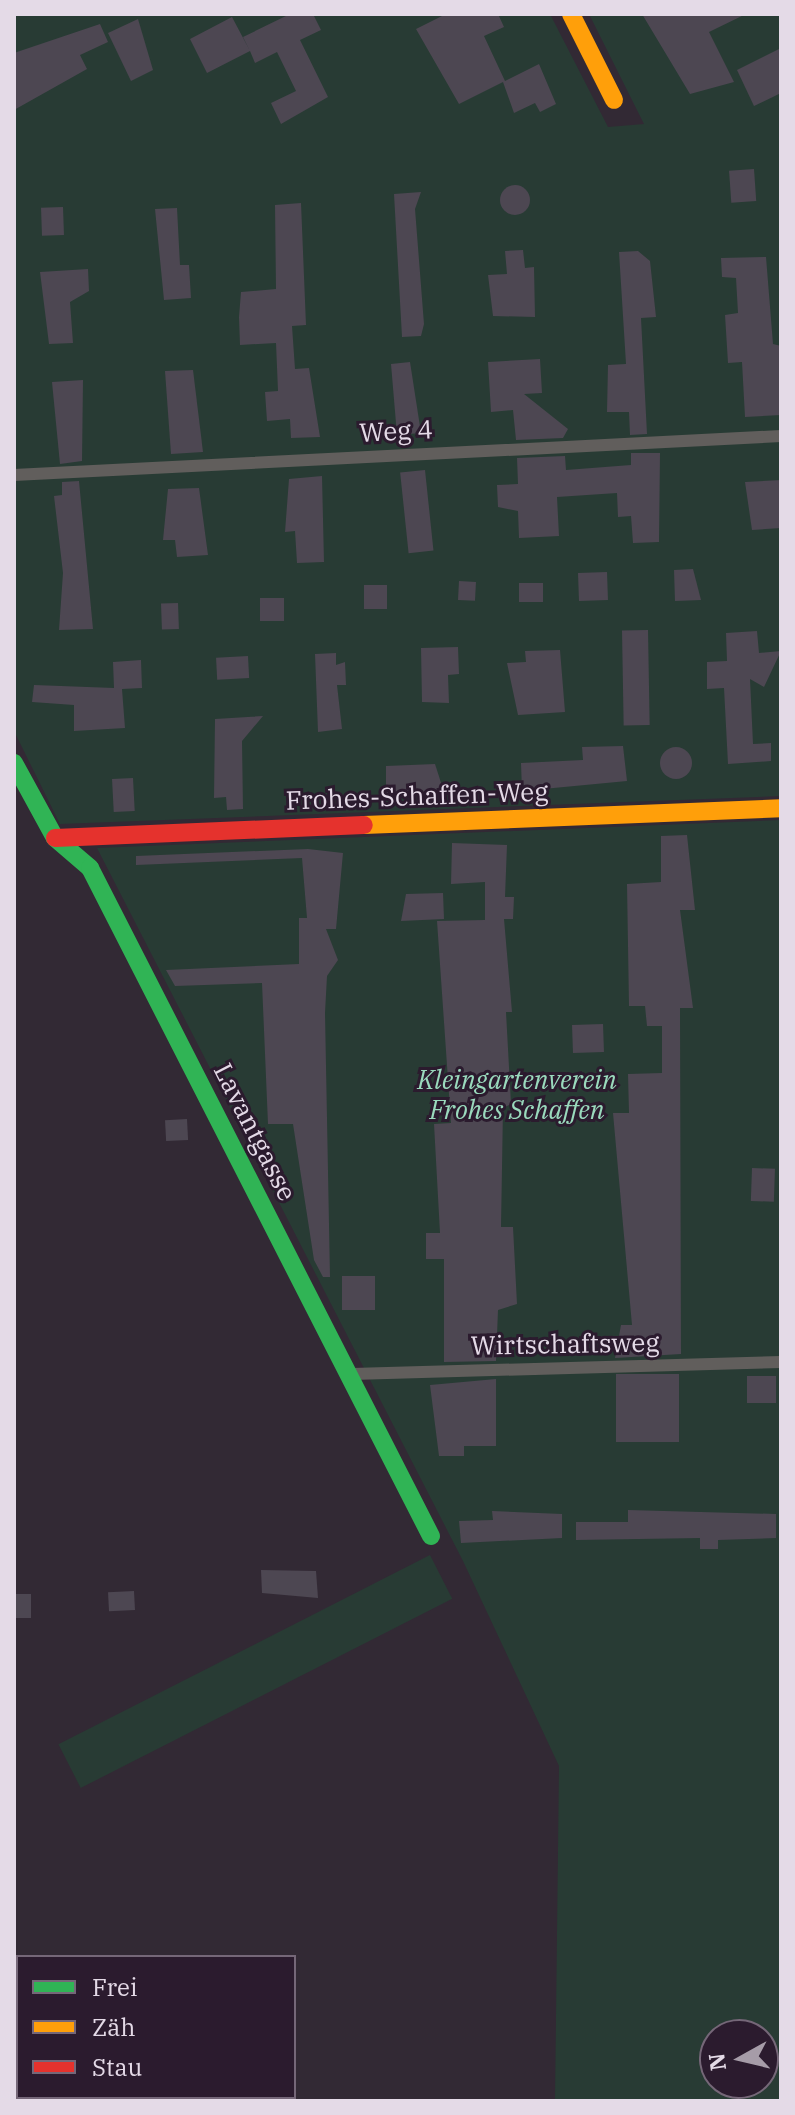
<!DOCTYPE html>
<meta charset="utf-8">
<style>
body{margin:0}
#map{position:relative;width:795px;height:2115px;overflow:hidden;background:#322934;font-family:"IBM Plex Serif",serif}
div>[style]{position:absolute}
.green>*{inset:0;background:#283b34;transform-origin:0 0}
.building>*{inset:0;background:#4d4752;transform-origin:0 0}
.round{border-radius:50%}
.lane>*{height:12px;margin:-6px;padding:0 6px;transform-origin:6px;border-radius:6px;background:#615e5c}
.fast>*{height:18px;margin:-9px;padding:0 9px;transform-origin:9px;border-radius:9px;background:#30b455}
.slow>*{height:18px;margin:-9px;padding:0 9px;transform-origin:9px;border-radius:9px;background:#ff9f0a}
.jam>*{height:18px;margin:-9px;padding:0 9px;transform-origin:9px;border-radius:9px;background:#e5322d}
span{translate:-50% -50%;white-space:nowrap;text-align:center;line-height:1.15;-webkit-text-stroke:6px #2b1b2e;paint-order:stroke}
.street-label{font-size:26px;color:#e4dae7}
.park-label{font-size:26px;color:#9adabd;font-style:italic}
.frame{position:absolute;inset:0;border:16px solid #e4dae7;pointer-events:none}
.legend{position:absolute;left:16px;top:1955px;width:280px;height:144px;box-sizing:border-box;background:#2b1b2e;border:2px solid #756778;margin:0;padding:10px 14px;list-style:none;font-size:24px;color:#e4dae7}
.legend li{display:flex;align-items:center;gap:16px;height:40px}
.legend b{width:40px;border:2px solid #756778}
.north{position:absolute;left:699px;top:2019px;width:80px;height:80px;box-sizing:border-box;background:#2b1b2e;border:2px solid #756778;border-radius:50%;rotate:262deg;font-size:22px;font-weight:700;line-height:32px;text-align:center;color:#e4dae7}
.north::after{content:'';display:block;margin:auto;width:28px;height:36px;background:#a69ca8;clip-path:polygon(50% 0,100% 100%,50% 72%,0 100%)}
</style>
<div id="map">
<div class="green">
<i style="clip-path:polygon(14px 14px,550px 14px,608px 127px,644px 124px,589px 14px,781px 14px,781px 796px,60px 824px,14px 731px)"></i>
<i style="clip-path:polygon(evenodd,781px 820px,781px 2101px,555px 2101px,559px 1766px,463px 1561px,97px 848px,781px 820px,715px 2035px,763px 2035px,763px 2083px,715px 2083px,715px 2035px)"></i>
<i style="left:430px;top:1555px;width:49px;height:417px;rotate:63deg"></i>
</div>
<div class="building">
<i style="clip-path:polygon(290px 14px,313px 14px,321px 30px,300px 40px,328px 97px,281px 124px,271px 103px,296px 91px,277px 52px,255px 63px,250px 51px,207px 73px,190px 39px,232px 17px,250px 51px,243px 37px)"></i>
<i style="clip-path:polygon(446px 14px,498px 14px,504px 27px,484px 36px,505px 81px,539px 64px,556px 104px,540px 112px,535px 103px,514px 113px,503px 82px,459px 104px,416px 29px)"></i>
<i style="clip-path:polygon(642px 14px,746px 14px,709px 32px,734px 82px,690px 94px)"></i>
<i style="clip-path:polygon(138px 19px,153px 70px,131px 81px,108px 33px)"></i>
<i style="clip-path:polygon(100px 24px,108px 42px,80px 55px,87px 69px,14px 110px,14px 53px)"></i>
<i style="clip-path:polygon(781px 48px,781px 93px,754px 106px,737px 70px)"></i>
<i style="left:754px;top:169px;width:32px;height:25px;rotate:86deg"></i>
<i class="round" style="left:500px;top:185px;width:30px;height:30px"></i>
<i style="clip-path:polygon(421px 192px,415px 209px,424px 324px,421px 336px,402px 337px,394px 194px)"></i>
<i style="clip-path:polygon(301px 203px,306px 325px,292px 326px,295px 369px,309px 368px,320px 437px,291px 438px,290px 419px,267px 421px,265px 392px,278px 391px,276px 343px,240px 345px,239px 317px,241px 292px,276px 289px,275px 205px)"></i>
<i style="left:63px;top:207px;width:28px;height:22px;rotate:88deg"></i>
<i style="clip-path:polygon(177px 208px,180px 265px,189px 265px,191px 298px,164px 300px,155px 209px)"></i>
<i style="clip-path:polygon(523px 250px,525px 268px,534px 267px,535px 317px,493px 316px,488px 275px,507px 274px,505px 251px)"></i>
<i style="clip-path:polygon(638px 251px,650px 261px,656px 317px,641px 318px,647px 434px,630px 435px,629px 412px,607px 412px,608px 365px,626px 364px,619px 252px)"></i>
<i style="clip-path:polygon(766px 257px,773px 344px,781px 346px,781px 415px,745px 417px,742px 362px,728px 363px,725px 315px,738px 313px,736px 278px,722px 277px,721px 258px)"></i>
<i style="clip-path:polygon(88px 269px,89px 291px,70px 302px,73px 343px,49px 344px,40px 272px)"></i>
<i style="clip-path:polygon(540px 359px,542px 393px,524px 394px,568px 429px,563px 438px,516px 440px,513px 410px,491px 412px,488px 362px)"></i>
<i style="clip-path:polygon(410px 362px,421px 433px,397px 435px,391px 364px)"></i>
<i style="clip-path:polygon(193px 370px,203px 452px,171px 454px,165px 371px)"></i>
<i style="clip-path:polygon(83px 380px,82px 461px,60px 464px,52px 382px)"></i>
<i style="clip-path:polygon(631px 453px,660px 453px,659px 542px,633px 543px,631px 516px,618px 517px,617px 493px,557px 497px,559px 536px,519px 538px,518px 511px,498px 507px,497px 485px,518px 484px,517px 458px,565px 456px,566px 470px,631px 465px)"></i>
<i style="left:425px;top:470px;width:81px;height:25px;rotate:84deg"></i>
<i style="clip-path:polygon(322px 476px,324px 562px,297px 563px,295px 531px,285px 532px,289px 479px)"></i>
<i style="clip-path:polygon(781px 480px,781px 528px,752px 530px,745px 482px)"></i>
<i style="clip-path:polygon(79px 481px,93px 629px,59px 630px,63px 573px,54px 496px,62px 495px,62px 482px)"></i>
<i style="clip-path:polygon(199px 488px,208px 555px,177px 557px,175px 540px,163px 540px,168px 489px)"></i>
<i style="clip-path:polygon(693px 569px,701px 600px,675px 601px,674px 570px)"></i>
<i style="left:607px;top:572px;width:28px;height:29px;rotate:88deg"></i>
<i style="left:459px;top:581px;width:17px;height:19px;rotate:3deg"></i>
<i style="left:543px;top:583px;width:19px;height:24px;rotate:90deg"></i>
<i style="left:364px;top:585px;width:23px;height:24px"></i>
<i style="left:260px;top:598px;width:24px;height:23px"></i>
<i style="left:178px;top:603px;width:26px;height:17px;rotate:88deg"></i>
<i style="left:648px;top:630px;width:95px;height:26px;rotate:89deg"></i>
<i style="clip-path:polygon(757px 631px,759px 653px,781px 651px,764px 687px,750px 679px,753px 744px,771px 743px,771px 761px,728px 764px,724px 688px,707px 689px,707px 662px,727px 661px,726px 633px)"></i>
<i style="clip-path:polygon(458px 647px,459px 674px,448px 675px,449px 703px,422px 702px,421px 648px)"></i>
<i style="clip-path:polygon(560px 650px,565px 712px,518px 715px,507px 663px,526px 662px,525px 651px)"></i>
<i style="clip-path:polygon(336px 653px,336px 665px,345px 662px,346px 685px,337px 685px,342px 729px,318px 732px,315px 654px)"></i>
<i style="left:248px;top:656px;width:22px;height:32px;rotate:87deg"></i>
<i style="clip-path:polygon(141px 660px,142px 688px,122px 689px,125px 728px,74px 731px,74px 705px,32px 702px,34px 685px,114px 688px,113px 662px)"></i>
<i style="clip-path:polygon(263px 716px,242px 741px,243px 809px,227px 810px,226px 797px,214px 798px,215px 719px)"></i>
<i style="clip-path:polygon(623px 746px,627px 781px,522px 791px,521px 763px,583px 760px,582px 747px)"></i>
<i class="round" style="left:660px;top:747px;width:32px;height:32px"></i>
<i style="clip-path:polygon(435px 764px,444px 792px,386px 794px,386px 766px)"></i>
<i style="left:133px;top:778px;width:33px;height:21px;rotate:87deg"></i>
<i style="clip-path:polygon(687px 835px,695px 910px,680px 910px,693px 1008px,680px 1008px,681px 1354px,615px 1358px,621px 1325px,632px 1325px,613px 1113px,629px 1113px,628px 1074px,662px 1073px,662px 1026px,647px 1026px,645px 1006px,629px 1006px,627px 884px,661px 882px,661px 836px)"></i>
<i style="clip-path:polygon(452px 843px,507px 845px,505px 897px,514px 897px,513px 919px,504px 919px,512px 1012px,506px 1012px,511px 1104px,503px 1108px,501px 1227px,513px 1227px,517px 1304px,498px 1310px,496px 1361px,444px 1362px,444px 1259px,426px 1259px,426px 1233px,440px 1233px,434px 1124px,451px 1123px,437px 921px,485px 920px,485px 882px,451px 884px)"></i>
<i style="clip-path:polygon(308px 849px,343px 853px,336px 929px,326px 929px,338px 960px,327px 976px,325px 1013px,330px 1277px,323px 1277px,314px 1260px,293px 1124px,268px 1124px,262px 983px,175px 986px,166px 970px,299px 964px,299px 918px,307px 918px,302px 858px,136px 865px,136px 856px)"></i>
<i style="clip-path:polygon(443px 893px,444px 919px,401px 921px,406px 894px)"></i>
<i style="left:603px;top:1024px;width:28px;height:31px;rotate:88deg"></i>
<i style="left:187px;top:1119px;width:21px;height:22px;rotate:87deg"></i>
<i style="left:752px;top:1168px;width:23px;height:33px;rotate:2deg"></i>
<i style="left:342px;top:1276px;width:33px;height:34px"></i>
<i style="left:679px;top:1374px;width:68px;height:63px;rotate:90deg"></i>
<i style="left:747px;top:1376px;width:29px;height:27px"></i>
<i style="clip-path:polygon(496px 1379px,496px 1446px,464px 1446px,464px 1456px,439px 1456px,430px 1385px)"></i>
<i style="clip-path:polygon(628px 1510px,776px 1514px,776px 1538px,718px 1540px,718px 1549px,700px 1549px,700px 1538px,576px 1540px,576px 1522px,628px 1522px)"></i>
<i style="clip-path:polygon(492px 1511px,562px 1514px,562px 1538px,461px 1543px,459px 1521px,493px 1520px)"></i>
<i style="clip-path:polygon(261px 1570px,316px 1571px,318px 1598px,262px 1593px)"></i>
<i style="left:134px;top:1591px;width:19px;height:26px;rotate:87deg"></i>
<i style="left:14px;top:1594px;width:17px;height:24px"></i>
</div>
<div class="lane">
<i style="left:14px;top:475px;width:768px;rotate:-2.91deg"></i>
<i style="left:352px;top:1374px;width:429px;rotate:-1.6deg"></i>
</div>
<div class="fast">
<i style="left:14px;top:763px;width:85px;rotate:61.3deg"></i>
<i style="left:55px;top:838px;width:46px;rotate:40.6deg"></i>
<i style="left:90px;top:868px;width:750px;rotate:62.96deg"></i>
</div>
<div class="slow">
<i style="left:571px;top:14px;width:96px;rotate:63.4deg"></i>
<i style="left:364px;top:825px;width:417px;rotate:-2.3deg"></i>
</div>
<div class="jam">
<i style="left:55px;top:838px;width:309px;rotate:-2.4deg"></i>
</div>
<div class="street-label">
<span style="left:396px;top:431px;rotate:-3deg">Weg 4</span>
<span style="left:417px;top:796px;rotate:-2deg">Frohes-Schaffen-Weg</span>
<span style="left:255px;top:1132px;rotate:63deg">Lavantgasse</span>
<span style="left:565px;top:1344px;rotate:-1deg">Wirtschaftsweg</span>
</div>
<div class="park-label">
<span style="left:517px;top:1095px">Kleingartenverein<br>Frohes Schaffen</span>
</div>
<div class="frame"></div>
<ul class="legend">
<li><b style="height:10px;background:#30b455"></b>Frei</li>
<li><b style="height:10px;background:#ff9f0a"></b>Zäh</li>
<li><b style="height:10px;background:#e5322d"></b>Stau</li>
</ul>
<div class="north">N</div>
</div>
